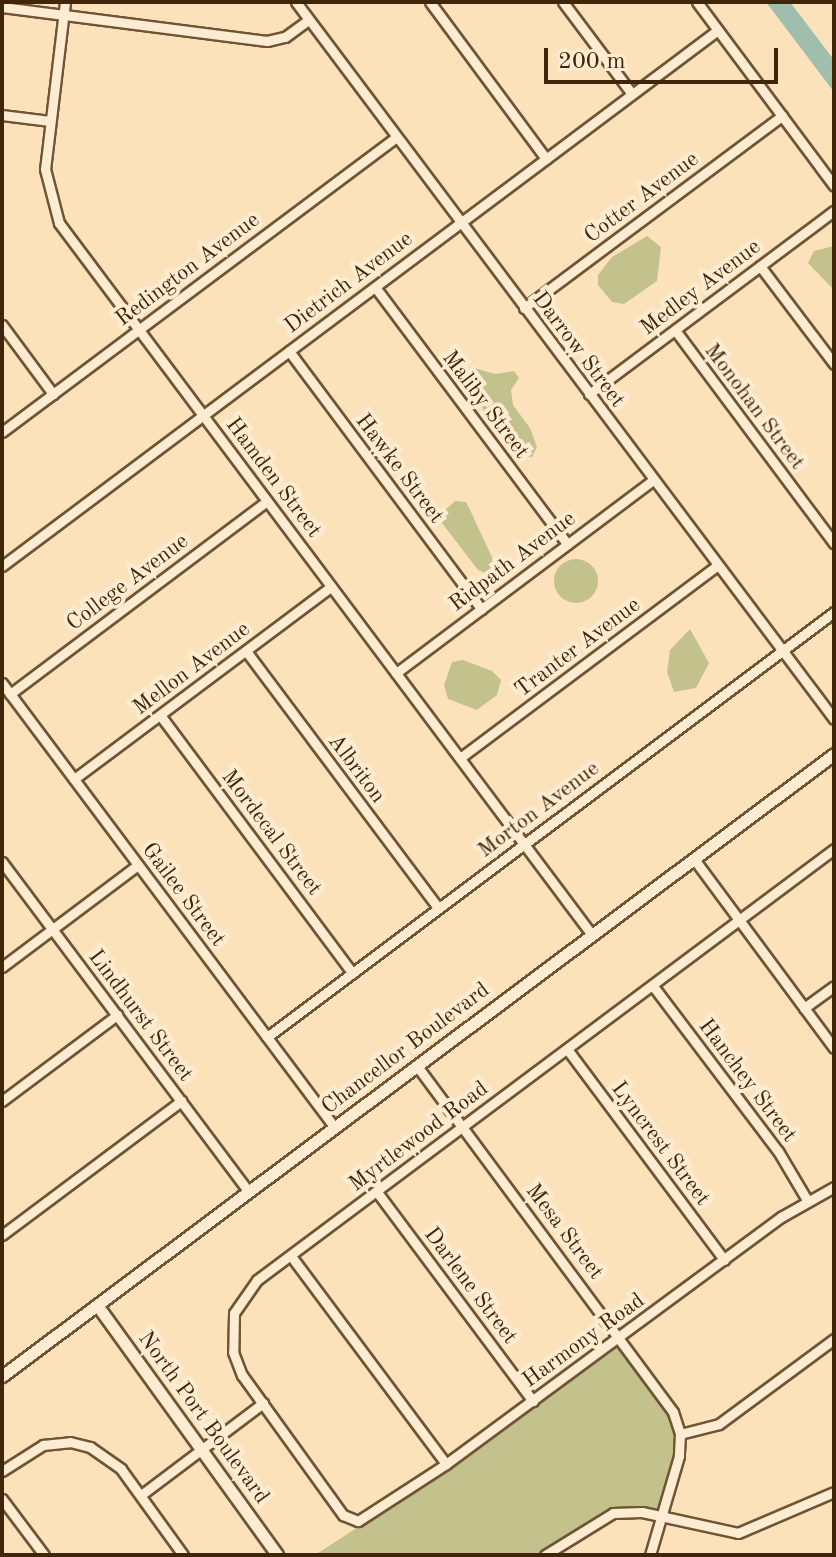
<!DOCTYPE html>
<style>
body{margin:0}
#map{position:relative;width:836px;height:1557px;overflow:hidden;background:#fce2ba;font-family:"Old Standard TT",serif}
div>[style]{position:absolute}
.green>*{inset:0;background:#c3c28d}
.round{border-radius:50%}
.water>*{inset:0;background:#9fbead}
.roads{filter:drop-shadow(2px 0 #6f5534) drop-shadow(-2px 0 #6f5534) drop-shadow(0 2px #6f5534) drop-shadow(0 -2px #6f5534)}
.minor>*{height:9px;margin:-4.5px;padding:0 4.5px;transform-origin:4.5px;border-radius:4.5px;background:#fdecd2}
.tertiary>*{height:11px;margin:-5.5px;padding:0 5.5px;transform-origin:5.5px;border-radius:5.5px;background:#fdecd2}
span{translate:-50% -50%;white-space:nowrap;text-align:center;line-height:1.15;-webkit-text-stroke:8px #fdecd2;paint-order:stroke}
.street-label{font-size:22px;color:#402608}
.frame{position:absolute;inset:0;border:4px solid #402608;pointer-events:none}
.scale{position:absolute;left:544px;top:48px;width:234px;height:36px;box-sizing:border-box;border:4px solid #402608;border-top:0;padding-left:10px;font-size:24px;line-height:28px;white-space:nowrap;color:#402608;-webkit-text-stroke:6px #fdecd2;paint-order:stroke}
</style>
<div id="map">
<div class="green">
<i style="clip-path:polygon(647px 236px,661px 247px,657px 281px,624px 304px,612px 302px,598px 285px,598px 275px,612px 257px)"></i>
<i style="clip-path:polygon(834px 246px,834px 290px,808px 263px,814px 251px)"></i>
<i style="clip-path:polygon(471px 367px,495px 374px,514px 371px,519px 378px,511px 390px,513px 405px,530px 428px,537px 447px,532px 457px,516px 456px,494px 430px,465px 375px)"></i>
<i style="clip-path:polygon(455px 501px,466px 502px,471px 512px,495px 564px,495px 577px,478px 570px,442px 523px,443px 512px)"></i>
<i class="round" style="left:554px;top:559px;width:44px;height:44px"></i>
<i style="clip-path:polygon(690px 629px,709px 663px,696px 688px,674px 692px,667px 672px,670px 650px)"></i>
<i style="clip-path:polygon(463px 660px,492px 671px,501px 680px,497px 695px,477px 710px,448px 699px,444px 685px,452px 662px)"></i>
<i style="clip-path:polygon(620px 1344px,675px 1427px,675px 1454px,658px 1511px,630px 1506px,604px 1511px,537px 1555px,315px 1555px,446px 1470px)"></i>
</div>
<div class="water">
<i style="clip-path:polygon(766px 2px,790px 2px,834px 60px,834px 92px)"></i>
</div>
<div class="roads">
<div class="minor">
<i style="left:65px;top:2px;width:168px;rotate:96.8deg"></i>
<i style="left:45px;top:169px;width:56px;rotate:75.5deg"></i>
<i style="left:59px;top:223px;width:889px;rotate:53.18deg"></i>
<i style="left:296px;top:2px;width:896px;rotate:53.12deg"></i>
<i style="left:430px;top:2px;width:195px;rotate:53.5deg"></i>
<i style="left:563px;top:2px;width:115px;rotate:53.1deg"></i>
<i style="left:697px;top:2px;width:229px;rotate:53.3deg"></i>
<i style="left:2px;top:7px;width:267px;rotate:7.3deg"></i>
<i style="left:267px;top:41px;width:18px;rotate:-13deg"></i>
<i style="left:285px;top:37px;width:29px;rotate:-36deg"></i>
<i style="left:2px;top:115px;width:48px;rotate:7.1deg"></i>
<i style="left:760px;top:266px;width:123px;rotate:52.9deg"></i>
<i style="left:375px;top:287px;width:321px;rotate:53.2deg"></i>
<i style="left:524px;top:308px;width:322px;rotate:-36.7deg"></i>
<i style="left:2px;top:325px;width:86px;rotate:53.5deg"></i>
<i style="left:675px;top:330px;width:266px;rotate:53.3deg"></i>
<i style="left:289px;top:351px;width:322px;rotate:53.3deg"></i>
<i style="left:589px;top:394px;width:306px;rotate:-36.8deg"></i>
<i style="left:2px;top:432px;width:492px;rotate:-36.8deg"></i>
<i style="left:2px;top:566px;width:894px;rotate:-36.82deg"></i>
<i style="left:246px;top:651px;width:321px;rotate:53.2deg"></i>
<i style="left:396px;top:673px;width:321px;rotate:-36.9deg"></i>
<i style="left:2px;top:683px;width:556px;rotate:53.19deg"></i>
<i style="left:10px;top:694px;width:321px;rotate:-36.9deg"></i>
<i style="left:160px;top:715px;width:322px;rotate:53.3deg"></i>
<i style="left:460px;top:758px;width:321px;rotate:-36.8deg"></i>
<i style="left:74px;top:779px;width:321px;rotate:-36.8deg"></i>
<i style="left:834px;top:849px;width:720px;rotate:143.24deg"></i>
<i style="left:257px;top:1280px;width:40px;rotate:124.9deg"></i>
<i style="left:234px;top:1313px;width:39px;rotate:91deg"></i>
<i style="left:233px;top:1352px;width:25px;rotate:69deg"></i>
<i style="left:242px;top:1375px;width:173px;rotate:54.2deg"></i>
<i style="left:343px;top:1515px;width:16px;rotate:22deg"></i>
<i style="left:358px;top:1521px;width:105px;rotate:-32.9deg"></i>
<i style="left:446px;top:1464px;width:416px;rotate:-36.4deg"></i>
<i style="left:781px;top:1217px;width:61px;rotate:-29.5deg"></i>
<i style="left:694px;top:859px;width:235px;rotate:53.5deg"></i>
<i style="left:2px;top:862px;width:412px;rotate:53.2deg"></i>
<i style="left:2px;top:967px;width:170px;rotate:-36.9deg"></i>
<i style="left:653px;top:986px;width:207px;rotate:52.9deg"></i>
<i style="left:778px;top:1151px;width:57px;rotate:59.4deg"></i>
<i style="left:804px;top:1008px;width:37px;rotate:-36deg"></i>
<i style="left:267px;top:1037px;width:709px;rotate:-36.85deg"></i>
<i style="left:567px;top:1049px;width:263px;rotate:53.3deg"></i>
<i style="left:417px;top:1066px;width:430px;rotate:53.5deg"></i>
<i style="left:673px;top:1412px;width:23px;rotate:72deg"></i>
<i style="left:680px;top:1434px;width:22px;rotate:93deg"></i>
<i style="left:679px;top:1456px;width:103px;rotate:106.3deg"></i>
<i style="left:2px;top:1101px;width:144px;rotate:-36.8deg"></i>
<i style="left:377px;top:1192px;width:261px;rotate:53.3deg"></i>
<i style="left:2px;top:1235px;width:224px;rotate:-36.8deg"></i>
<i style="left:291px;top:1256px;width:259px;rotate:53.3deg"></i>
<i style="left:680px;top:1434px;width:40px;rotate:-14.4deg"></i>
<i style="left:719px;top:1424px;width:143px;rotate:-36.5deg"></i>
<i style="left:2px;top:1471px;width:49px;rotate:-32.4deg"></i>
<i style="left:43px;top:1445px;width:27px;rotate:-6deg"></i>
<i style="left:70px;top:1442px;width:21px;rotate:14deg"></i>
<i style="left:90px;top:1447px;width:38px;rotate:35deg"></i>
<i style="left:121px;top:1469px;width:106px;rotate:54.2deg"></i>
<i style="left:141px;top:1495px;width:153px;rotate:-37deg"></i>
<i style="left:2px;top:1499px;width:70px;rotate:53.1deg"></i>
<i style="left:545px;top:1555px;width:80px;rotate:-31.7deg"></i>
<i style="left:613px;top:1513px;width:29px;rotate:-2deg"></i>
<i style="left:642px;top:1512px;width:98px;rotate:12.3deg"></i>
<i style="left:738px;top:1533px;width:104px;rotate:-23.1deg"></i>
</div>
<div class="tertiary">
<i style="left:97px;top:1305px;width:308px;rotate:54.2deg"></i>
<i style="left:2px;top:1376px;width:1039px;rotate:-36.78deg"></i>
</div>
</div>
<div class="street-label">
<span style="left:642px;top:198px;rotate:-37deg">Cotter Avenue</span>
<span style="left:188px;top:270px;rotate:-37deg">Redington Avenue</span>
<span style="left:349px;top:283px;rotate:-37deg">Dietrich Avenue</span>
<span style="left:701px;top:288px;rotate:-37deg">Medley Avenue</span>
<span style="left:578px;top:350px;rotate:53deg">Darrow Street</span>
<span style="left:485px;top:405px;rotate:53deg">Maliby Street</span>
<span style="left:754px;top:407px;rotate:53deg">Monohan Street</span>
<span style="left:399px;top:469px;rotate:53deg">Hawke Street</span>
<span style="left:273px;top:478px;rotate:53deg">Hamden Street</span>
<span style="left:513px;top:562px;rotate:-37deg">Ridpath Avenue</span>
<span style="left:128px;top:583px;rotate:-37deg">College Avenue</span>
<span style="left:578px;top:648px;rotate:-37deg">Tranter Avenue</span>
<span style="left:192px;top:669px;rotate:-37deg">Mellon Avenue</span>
<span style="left:356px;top:769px;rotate:53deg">Albriton</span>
<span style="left:539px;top:810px;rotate:-37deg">Morton Avenue</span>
<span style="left:271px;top:833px;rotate:53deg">Mordecal Street</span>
<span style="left:183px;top:895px;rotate:53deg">Gailee Street</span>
<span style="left:140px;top:1016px;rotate:53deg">Lindhurst Street</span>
<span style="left:406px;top:1049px;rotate:-37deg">Chancellor Boulevard</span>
<span style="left:747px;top:1081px;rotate:53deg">Hanchey Street</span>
<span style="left:419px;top:1137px;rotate:-37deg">Myrtlewood Road</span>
<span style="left:660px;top:1144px;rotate:53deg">Lyncrest Street</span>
<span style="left:564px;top:1232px;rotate:53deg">Mesa Street</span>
<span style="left:470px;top:1286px;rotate:53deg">Darlene Street</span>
<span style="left:584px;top:1341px;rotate:-36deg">Harmony Road</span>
<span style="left:203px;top:1418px;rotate:54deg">North Port Boulevard</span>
</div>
<div class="frame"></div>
<div class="scale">200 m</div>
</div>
